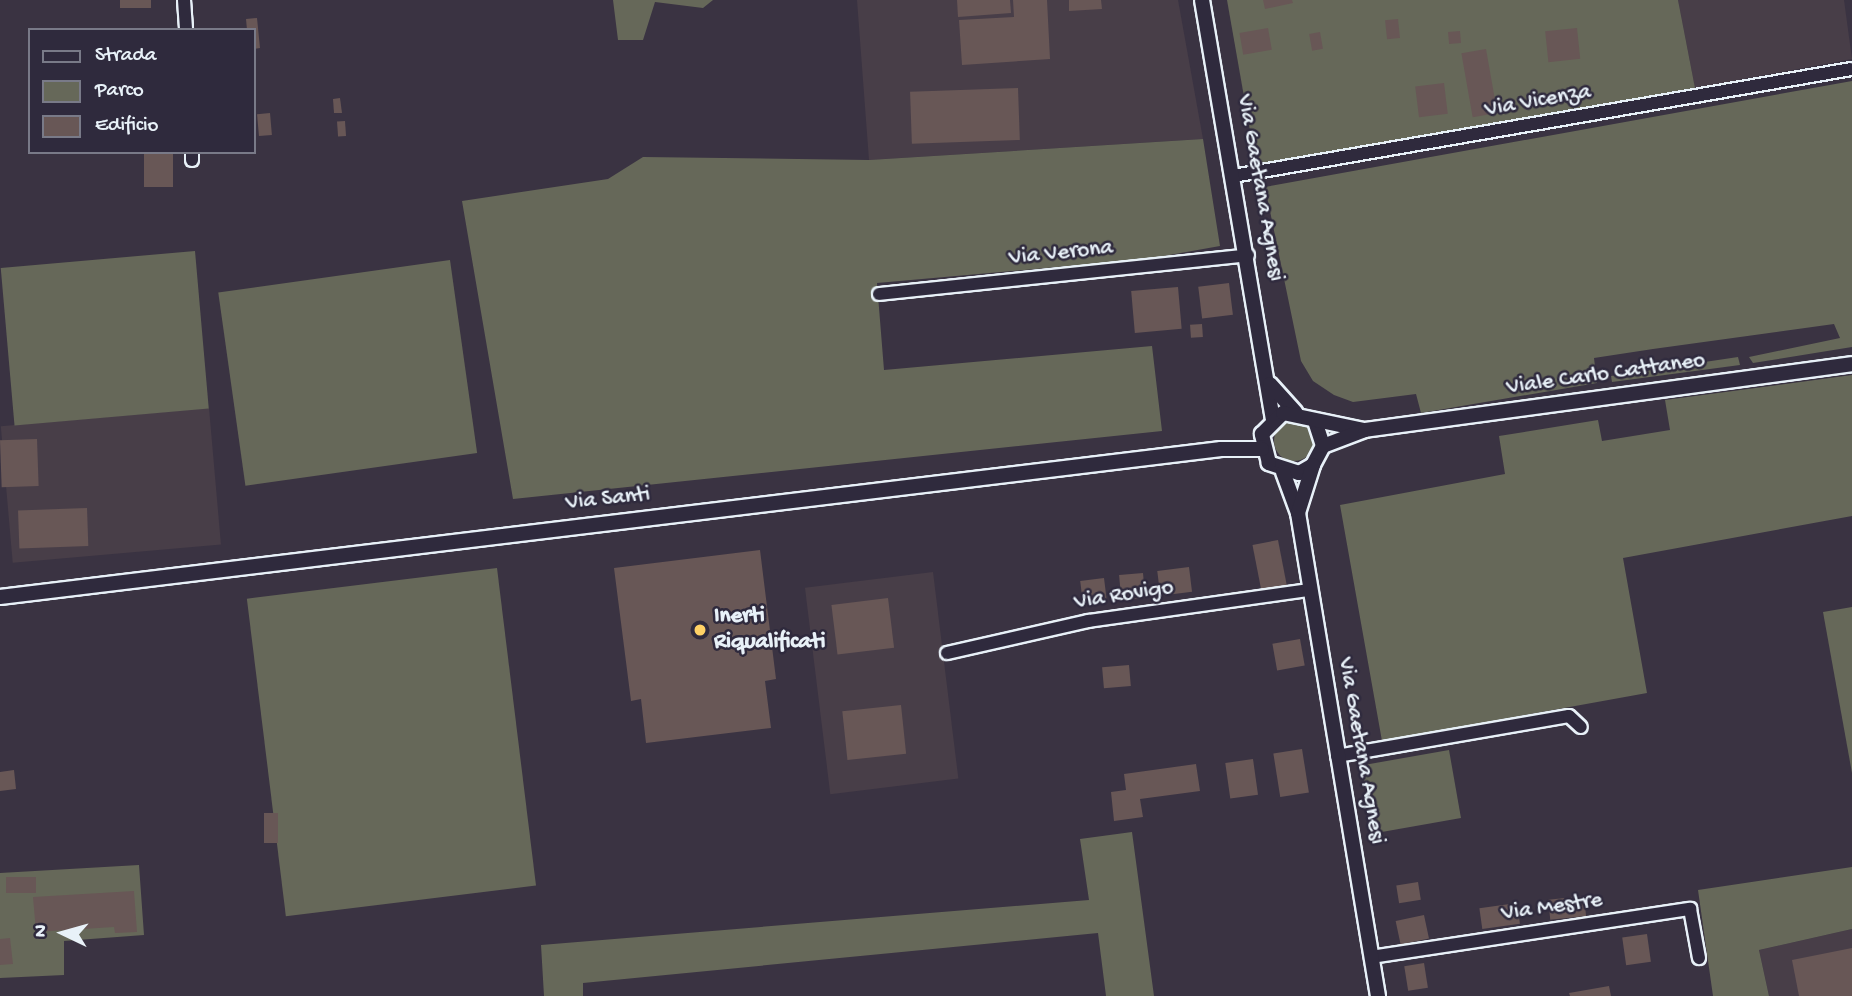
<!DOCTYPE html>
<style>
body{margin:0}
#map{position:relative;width:1852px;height:996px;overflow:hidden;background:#3a3342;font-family:"Gochi Hand",sans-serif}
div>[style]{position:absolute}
.built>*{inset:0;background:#483e48;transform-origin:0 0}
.green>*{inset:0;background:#666859;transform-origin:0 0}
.round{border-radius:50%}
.building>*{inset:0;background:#685756;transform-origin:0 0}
.roads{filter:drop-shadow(2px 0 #e8f1f8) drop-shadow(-2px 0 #e8f1f8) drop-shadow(0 2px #e8f1f8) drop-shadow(0 -2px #e8f1f8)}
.minor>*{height:12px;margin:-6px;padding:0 6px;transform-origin:6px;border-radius:6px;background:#2f2a3d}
.tertiary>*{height:14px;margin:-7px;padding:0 7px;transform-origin:7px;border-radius:7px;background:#2f2a3d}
.dots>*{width:19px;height:19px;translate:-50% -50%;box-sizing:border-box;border:4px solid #2f2a3d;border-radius:50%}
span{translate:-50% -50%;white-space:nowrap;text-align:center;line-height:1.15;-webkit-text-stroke:5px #2f2a3d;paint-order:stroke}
.street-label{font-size:23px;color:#e8f1f8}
.poi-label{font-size:23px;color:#e8f1f8;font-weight:700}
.left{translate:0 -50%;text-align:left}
.legend{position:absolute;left:28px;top:28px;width:228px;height:126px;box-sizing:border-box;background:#2f2a3d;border:2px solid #797a88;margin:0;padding:9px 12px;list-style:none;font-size:21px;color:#e8f1f8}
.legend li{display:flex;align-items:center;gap:14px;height:35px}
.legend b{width:35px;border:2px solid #797a88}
.north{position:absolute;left:28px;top:898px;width:70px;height:70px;-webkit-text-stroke:5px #2f2a3d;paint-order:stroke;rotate:275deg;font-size:19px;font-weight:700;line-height:28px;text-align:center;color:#e8f1f8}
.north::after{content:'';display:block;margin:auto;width:24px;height:32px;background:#e8f1f8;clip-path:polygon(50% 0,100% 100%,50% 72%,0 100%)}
</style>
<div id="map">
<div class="built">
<i style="clip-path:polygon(857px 0,1178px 0,1203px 139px,869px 160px)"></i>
<i style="clip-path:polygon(1678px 0,1844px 0,1852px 59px,1695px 88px)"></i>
<i style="left:209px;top:408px;width:137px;height:209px;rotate:85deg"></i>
<i style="left:933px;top:572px;width:208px;height:129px;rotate:83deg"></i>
<i style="clip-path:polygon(1852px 929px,1852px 996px,1769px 996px,1759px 950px)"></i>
</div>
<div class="green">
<i style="clip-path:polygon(613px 0,713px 0,703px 8px,655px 2px,643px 40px,618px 40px)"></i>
<i style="clip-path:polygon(1227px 0,1678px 0,1695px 88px,1256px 165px)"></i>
<i style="clip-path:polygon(1852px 81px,1852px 347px,1753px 363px,1749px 357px,1840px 338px,1834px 324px,1653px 349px,1594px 358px,1597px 383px,1421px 413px,1416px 394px,1353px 402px,1334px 395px,1313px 381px,1301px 361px,1265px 187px)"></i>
<i style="clip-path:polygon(1203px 139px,1220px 246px,1147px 259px,877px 283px,884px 370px,1152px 346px,1162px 431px,513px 499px,462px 201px,608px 179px,643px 157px,869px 160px)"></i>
<i style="left:195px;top:251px;width:158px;height:195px;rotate:85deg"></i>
<i style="left:450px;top:260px;width:195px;height:234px;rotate:82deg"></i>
<i style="clip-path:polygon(1738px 357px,1740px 365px,1612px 382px,1611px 376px)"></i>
<i style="clip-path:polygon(1852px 375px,1852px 516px,1623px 558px,1647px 693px,1382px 741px,1340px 505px,1505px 474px,1499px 436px,1598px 420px,1602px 441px,1670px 430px,1665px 400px)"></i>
<i class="round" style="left:1274px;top:421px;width:40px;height:40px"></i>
<i style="left:497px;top:568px;width:320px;height:252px;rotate:83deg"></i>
<i style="clip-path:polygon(1852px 607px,1852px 773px,1823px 612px)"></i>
<i style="left:1449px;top:750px;width:69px;height:89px;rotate:80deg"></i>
<i style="clip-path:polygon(1132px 832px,1154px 996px,1106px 996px,1098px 933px,583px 983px,583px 996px,544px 996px,541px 945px,1089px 900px,1080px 839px)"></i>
<i style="clip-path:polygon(139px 865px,144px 935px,64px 941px,64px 975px,0 978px,0 873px)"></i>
<i style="clip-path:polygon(1852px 867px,1852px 929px,1759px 950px,1769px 996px,1713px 996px,1698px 890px)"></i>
</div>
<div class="building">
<i style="left:120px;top:0;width:31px;height:8px"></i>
<i style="clip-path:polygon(957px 0,1010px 0,1011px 13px,958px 17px)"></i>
<i style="clip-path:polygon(1013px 0,1047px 0,1050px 59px,962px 65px,959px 20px,1014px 17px)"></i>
<i style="clip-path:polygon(1069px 0,1101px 0,1102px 9px,1069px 11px)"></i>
<i style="clip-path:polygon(1263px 0,1292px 0,1293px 3px,1265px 9px)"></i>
<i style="clip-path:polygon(257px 18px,260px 48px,254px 49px,254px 30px,247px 30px,246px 19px)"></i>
<i style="left:1398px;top:19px;width:19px;height:13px;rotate:84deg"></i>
<i style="left:1268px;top:28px;width:22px;height:29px;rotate:80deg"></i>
<i style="left:1577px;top:28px;width:31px;height:32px;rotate:84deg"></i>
<i style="left:1460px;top:31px;width:12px;height:12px;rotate:85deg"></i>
<i style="left:1320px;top:32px;width:17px;height:11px;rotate:80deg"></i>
<i style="left:1486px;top:49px;width:65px;height:25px;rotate:80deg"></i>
<i style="left:1444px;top:83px;width:31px;height:29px;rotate:83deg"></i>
<i style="left:1018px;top:88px;width:52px;height:108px;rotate:88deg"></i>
<i style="clip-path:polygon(340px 98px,342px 113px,334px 113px,333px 99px)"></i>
<i style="left:270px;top:113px;width:22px;height:13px;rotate:85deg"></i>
<i style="left:345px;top:121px;width:15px;height:8px;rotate:86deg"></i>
<i style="left:144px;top:152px;width:29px;height:35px"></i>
<i style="left:1229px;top:283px;width:32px;height:31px;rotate:83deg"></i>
<i style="left:1178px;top:287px;width:42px;height:47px;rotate:85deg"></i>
<i style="left:1202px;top:324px;width:13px;height:12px;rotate:86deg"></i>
<i style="left:37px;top:439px;width:47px;height:37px;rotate:88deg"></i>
<i style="left:87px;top:508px;width:38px;height:69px;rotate:88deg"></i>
<i style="left:1278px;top:540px;width:47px;height:26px;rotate:79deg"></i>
<i style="clip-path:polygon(760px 550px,776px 679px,765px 681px,771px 728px,646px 743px,641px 699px,631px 701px,614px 568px)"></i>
<i style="left:1189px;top:567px;width:25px;height:32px;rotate:83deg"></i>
<i style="left:1143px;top:573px;width:25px;height:24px;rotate:85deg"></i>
<i style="left:1104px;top:578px;width:25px;height:24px;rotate:83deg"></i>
<i style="left:888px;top:598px;width:50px;height:57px;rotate:83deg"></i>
<i style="left:1300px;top:639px;width:27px;height:28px;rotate:80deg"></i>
<i style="left:1129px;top:665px;width:21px;height:27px;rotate:85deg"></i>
<i style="left:901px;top:705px;width:49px;height:59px;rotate:84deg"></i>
<i style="left:1302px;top:749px;width:44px;height:29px;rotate:81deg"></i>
<i style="left:1253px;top:759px;width:36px;height:28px;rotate:82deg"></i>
<i style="clip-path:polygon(1196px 764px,1200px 791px,1140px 799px,1143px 817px,1114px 821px,1111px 792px,1126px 790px,1124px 774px)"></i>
<i style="clip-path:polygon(14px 770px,16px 789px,0 791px,0 772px)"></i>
<i style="left:264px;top:813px;width:14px;height:30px"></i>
<i style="left:36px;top:877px;width:16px;height:30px;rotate:90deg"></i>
<i style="left:1418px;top:882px;width:18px;height:22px;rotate:81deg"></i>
<i style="clip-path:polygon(134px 891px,137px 932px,115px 933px,114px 927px,36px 932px,33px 897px)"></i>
<i style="left:1584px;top:896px;width:20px;height:36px;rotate:84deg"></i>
<i style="left:1517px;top:903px;width:21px;height:38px;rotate:82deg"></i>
<i style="left:1424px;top:915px;width:24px;height:29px;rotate:78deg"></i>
<i style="left:1647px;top:934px;width:28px;height:25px;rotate:82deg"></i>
<i style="clip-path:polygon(10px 938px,13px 964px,0 965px,0 939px)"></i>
<i style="clip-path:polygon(1852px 948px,1852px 996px,1799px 996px,1792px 960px)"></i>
<i style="left:1424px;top:963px;width:25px;height:20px;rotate:81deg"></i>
<i style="clip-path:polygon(1609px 986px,1611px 996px,1570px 996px,1569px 993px)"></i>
</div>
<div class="roads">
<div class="minor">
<i style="left:184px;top:0;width:30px;rotate:86deg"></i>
<i style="left:192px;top:152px;width:8px;rotate:90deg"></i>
<i style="left:1233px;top:176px;width:627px;rotate:-9.82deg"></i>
<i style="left:879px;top:294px;width:371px;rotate:-6deg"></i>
<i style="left:947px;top:653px;width:145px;rotate:-12.8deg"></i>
<i style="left:1088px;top:621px;width:223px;rotate:-8deg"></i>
<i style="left:1337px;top:756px;width:235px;rotate:-9.8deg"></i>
<i style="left:1569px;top:716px;width:16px;rotate:43deg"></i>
<i style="left:1371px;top:957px;width:323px;rotate:-8.6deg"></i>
<i style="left:1690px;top:909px;width:50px;rotate:79.6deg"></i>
</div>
<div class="tertiary">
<i style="left:1202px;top:0;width:424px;rotate:80.4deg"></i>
<i style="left:1270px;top:384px;width:38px;rotate:48deg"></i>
<i style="left:1315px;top:421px;width:26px;rotate:72deg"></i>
<i style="left:1323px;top:446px;width:21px;rotate:118deg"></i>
<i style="left:1313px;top:465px;width:16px;rotate:150deg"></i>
<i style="left:1299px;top:473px;width:32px;rotate:-162deg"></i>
<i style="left:1269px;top:463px;width:30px;rotate:-104deg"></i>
<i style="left:1262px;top:434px;width:30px;rotate:-45deg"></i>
<i style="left:1283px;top:413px;width:83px;rotate:11.9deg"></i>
<i style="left:1323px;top:446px;width:45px;rotate:-20.9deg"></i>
<i style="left:1365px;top:430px;width:491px;rotate:-7.7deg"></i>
<i style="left:1283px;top:472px;width:44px;rotate:69.9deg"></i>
<i style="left:1298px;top:513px;width:490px;rotate:80.6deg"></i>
<i style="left:1298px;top:513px;width:50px;rotate:-72.6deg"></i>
<i style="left:0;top:597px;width:1230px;rotate:-6.91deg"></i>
<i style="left:1221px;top:449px;width:41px"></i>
</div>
</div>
<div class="dots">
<i style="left:700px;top:630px;background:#ffd166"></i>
</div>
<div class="street-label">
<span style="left:1538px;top:102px;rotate:-10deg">Via Vicenza</span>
<span style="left:1259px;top:188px;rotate:80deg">Via Gaetana Agnesi</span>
<span style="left:1061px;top:254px;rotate:-6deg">Via Verona</span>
<span style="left:1606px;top:375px;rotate:-8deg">Viale Carlo Cattaneo</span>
<span style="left:608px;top:500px;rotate:-6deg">Via Santi</span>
<span style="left:1124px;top:596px;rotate:-9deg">Via Rovigo</span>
<span style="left:1360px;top:751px;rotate:80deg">Via Gaetana Agnesi</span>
<span style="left:1552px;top:908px;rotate:-8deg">Via Mestre</span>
</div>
<div class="poi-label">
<span class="left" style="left:714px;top:630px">Inerti<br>Riqualificati</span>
</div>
<ul class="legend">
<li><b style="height:9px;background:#2f2a3d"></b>Strada</li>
<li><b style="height:19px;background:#666859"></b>Parco</li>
<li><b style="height:19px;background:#685756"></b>Edificio</li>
</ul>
<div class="north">N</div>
</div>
